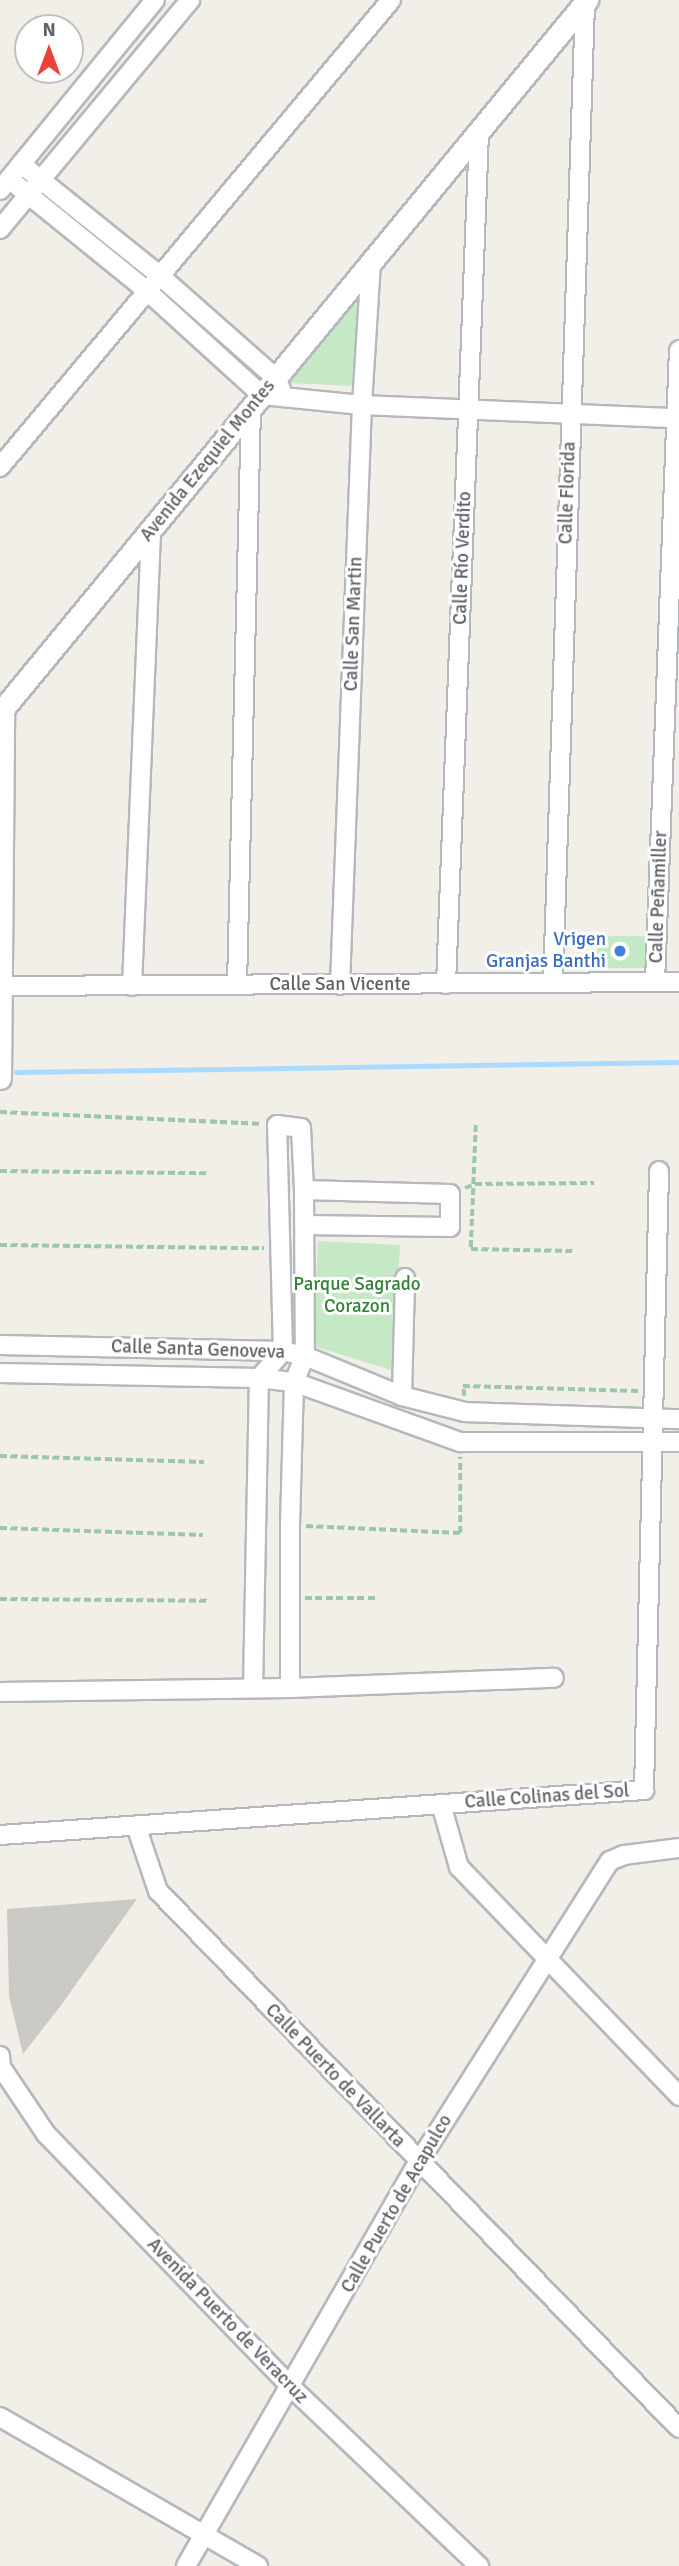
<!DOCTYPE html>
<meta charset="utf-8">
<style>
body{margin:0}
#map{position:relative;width:679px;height:2566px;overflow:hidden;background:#f1efe8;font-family:Signika,sans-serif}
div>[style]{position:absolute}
.green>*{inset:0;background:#c5e8c5;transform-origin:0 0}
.stream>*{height:5px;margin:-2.5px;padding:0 2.5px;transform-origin:2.5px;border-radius:2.5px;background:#aadaff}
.building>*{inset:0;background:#cccac5}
.path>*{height:3.5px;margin-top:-1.75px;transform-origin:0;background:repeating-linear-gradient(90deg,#9cc7a9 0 7px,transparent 0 10.5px)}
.roads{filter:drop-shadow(2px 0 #b5b8bc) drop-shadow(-2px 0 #b5b8bc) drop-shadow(0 2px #b5b8bc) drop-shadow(0 -2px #b5b8bc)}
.minor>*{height:18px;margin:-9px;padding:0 9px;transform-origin:9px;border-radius:9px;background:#fff}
.tertiary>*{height:21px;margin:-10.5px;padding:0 10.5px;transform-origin:10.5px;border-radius:10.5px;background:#fff}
.dots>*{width:19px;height:19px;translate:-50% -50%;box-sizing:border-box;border:4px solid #fff;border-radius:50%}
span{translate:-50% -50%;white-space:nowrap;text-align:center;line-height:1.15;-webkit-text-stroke:6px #fff;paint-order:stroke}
.street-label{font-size:19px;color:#5f6368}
.shop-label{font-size:19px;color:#366cbe}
.right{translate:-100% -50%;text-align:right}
.park-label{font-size:19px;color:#348238}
.north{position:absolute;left:14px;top:14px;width:70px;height:70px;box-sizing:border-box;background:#fff;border:2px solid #bfc1c3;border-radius:50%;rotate:0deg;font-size:19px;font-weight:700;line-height:28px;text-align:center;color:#5f6368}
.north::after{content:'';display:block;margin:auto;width:24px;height:32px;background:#ea4335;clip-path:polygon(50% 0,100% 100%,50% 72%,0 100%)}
</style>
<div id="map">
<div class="green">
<i style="left:45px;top:189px;width:276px;height:7px;rotate:39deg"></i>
<i style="clip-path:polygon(358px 290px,357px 386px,288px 383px,284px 379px)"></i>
<i style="left:645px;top:936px;width:32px;height:48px;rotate:90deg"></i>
<i style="clip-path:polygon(318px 1241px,400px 1245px,394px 1371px,313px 1346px)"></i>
</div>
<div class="stream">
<i style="left:16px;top:1072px;width:663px;rotate:-0.86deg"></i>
</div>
<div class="building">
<i style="clip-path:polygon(137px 1899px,59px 2008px,23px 2054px,9px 1996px,7px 1909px)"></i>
</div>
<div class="path">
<i style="left:0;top:1112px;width:260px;rotate:2.6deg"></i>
<i style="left:476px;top:1125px;width:124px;rotate:92.3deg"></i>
<i style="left:471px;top:1249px;width:102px;rotate:1.1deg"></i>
<i style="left:0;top:1171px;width:208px;rotate:0.6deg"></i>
<i style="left:465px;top:1188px;width:11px;rotate:-22deg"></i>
<i style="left:475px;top:1184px;width:119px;rotate:-0.5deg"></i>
<i style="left:0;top:1245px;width:264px;rotate:0.7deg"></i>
<i style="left:464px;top:1396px;width:10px;rotate:-96deg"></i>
<i style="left:463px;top:1386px;width:175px;rotate:1.6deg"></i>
<i style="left:0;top:1456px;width:204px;rotate:1.7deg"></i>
<i style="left:306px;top:1526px;width:154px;rotate:2.6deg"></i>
<i style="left:460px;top:1533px;width:76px;rotate:-90deg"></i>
<i style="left:0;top:1528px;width:203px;rotate:2deg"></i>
<i style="left:305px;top:1598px;width:72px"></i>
<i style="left:0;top:1599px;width:209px;rotate:0.5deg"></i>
</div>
<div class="roads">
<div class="minor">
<i style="left:21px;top:164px;width:177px;rotate:38.8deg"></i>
<i style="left:159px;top:275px;width:156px;rotate:41.4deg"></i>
<i style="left:276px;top:378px;width:12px;rotate:66deg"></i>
<i style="left:9px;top:179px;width:176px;rotate:39deg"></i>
<i style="left:146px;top:290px;width:156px;rotate:42.2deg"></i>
<i style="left:262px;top:395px;width:100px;rotate:5.7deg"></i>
<i style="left:362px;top:405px;width:314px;rotate:2.4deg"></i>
<i style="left:0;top:190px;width:245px;rotate:-50.8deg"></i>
<i style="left:0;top:229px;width:298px;rotate:-50.3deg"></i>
<i style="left:0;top:467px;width:609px;rotate:-50.06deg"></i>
<i style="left:655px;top:982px;width:632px;rotate:-87.83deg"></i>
<i style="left:553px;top:983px;width:981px;rotate:-88.13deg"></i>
<i style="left:446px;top:984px;width:853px;rotate:-87.78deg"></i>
<i style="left:237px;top:985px;width:577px;rotate:-88.61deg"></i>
<i style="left:340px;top:985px;width:580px;rotate:-87.83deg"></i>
<i style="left:362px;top:405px;width:142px;rotate:-86.4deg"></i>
<i style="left:1px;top:986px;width:678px;rotate:-0.34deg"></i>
<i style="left:132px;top:986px;width:456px;rotate:-87.6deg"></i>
<i style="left:304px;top:1190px;width:146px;rotate:1.6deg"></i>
<i style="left:450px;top:1194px;width:33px;rotate:90deg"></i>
<i style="left:450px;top:1227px;width:145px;rotate:-179.2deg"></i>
<i style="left:0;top:1345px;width:283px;rotate:1.2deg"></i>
<i style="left:283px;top:1351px;width:23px;rotate:13deg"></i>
<i style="left:305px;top:1356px;width:105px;rotate:22.4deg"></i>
<i style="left:402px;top:1396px;width:65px;rotate:14.3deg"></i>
<i style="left:465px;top:1412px;width:214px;rotate:1.9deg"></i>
<i style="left:0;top:1373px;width:259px;rotate:1.1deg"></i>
<i style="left:259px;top:1378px;width:35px;rotate:7deg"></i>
<i style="left:294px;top:1382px;width:177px;rotate:19.9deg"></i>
<i style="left:460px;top:1442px;width:219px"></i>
<i style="left:402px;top:1396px;width:118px;rotate:-88.5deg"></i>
<i style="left:253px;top:1688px;width:310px;rotate:-88.9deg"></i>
<i style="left:259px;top:1378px;width:36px;rotate:-48deg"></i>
<i style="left:283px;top:1351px;width:226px;rotate:-91.5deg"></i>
<i style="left:277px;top:1125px;width:24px;rotate:7deg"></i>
<i style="left:301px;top:1128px;width:62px;rotate:87.2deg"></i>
<i style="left:304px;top:1190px;width:166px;rotate:89.7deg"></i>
<i style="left:305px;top:1356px;width:28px;rotate:113deg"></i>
<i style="left:294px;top:1382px;width:143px;rotate:91.6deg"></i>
<i style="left:290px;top:1525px;width:163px;rotate:90deg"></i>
<i style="left:0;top:1692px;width:290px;rotate:-0.8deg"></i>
<i style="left:290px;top:1688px;width:264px;rotate:-2.2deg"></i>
<i style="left:441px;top:1804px;width:66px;rotate:74.1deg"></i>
<i style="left:459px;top:1867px;width:318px;rotate:46.1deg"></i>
<i style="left:136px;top:1826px;width:69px;rotate:71.3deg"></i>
<i style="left:158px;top:1891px;width:748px;rotate:45.87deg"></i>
<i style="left:0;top:1835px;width:646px;rotate:-4deg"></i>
<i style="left:644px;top:1790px;width:619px;rotate:-88.61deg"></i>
<i style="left:0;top:2056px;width:11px;rotate:85deg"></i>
<i style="left:1px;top:2067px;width:81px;rotate:56.1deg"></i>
<i style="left:46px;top:2134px;width:352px;rotate:45.9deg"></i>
<i style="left:291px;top:2387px;width:260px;rotate:43.6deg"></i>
<i style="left:0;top:2417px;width:298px;rotate:30deg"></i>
<i style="left:186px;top:2566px;width:465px;rotate:-60.1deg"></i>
<i style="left:418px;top:2163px;width:358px;rotate:-57.6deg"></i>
<i style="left:610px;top:1861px;width:15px;rotate:-23deg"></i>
<i style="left:624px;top:1855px;width:55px;rotate:-7.3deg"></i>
</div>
<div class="tertiary">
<i style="left:0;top:1078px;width:369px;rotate:-89.5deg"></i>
<i style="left:3px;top:709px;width:919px;rotate:-50.52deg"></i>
</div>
</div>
<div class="dots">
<i style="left:620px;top:951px;background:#3f7fe0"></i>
</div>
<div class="street-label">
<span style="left:208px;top:461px;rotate:-51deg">Avenida Ezequiel Montes</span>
<span style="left:568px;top:493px;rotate:-88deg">Calle Florida</span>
<span style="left:463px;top:558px;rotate:-88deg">Calle Río Verdito</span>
<span style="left:354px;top:624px;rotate:-88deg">Calle San Martin</span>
<span style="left:659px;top:897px;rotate:-88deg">Calle Peñamiller</span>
<span style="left:340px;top:985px">Calle San Vicente</span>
<span style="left:198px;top:1350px;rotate:2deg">Calle Santa Genoveva</span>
<span style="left:547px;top:1797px;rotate:-4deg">Calle Colinas del Sol</span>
<span style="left:335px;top:2076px;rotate:46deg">Calle Puerto de Vallarta</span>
<span style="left:397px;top:2204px;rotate:-60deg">Calle Puerto de Acapulco</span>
<span style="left:227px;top:2321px;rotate:46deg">Avenida Puerto de Veracruz</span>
</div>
<div class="shop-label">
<span class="right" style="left:606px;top:951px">Vrigen<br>Granjas Banthi</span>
</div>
<div class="park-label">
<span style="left:357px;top:1296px">Parque Sagrado<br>Corazon</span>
</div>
<div class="north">N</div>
</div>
